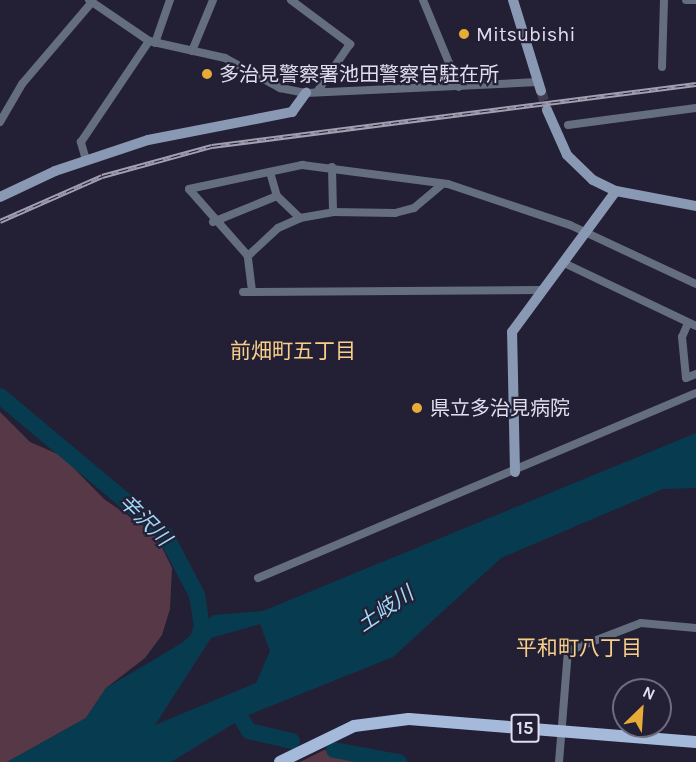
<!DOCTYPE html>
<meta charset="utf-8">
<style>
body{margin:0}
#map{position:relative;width:696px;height:762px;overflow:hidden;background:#231f35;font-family:Karla,"Noto Sans JP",sans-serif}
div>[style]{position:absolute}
.green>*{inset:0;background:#573846}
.water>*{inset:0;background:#073c50}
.river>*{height:16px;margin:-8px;padding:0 8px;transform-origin:8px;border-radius:8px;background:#073c50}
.secondary-tunnel>*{height:10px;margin-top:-5px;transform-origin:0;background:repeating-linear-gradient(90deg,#3f3c51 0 10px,transparent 0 15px)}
.street>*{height:8px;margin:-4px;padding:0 4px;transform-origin:4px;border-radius:4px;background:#646e7e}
.secondary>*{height:10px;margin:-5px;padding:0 5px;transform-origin:5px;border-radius:5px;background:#8999b3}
.primary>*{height:12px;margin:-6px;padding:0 6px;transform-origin:6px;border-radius:6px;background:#a5badb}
.rail>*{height:5px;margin-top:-2.5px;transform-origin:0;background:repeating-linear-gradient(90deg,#231f35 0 9px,#a29fb1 0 18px);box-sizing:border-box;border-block:2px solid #a29fb1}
.dots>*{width:16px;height:16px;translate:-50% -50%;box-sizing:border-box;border:3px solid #231f35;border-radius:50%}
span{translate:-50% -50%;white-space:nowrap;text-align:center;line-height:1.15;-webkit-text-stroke:4.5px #231f35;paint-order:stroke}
.shield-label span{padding:2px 4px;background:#231f35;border:2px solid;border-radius:4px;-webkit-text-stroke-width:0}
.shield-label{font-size:18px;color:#e0deed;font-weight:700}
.poi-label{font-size:20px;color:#e0deed}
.left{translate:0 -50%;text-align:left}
.neighbourhood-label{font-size:21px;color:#f8cf88}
.water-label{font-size:21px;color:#9dd9f6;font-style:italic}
.north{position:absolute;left:612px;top:678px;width:60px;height:60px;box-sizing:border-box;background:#231f35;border:2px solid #6f6b7f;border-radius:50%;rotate:25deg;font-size:16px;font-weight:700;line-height:24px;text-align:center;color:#e0deed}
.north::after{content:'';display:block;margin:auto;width:21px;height:27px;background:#e7ac37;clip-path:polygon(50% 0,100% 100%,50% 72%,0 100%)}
</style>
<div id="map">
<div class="green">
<i style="clip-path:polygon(0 412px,30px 442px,62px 456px,104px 499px,156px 535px,172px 568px,170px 609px,162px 635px,145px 658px,106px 688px,86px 718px,7px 762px,0 762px)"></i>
<i style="clip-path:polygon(324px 750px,386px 761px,387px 762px,300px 762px)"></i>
</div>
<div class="water">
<i style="clip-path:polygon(evenodd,696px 433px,696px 488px,663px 489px,501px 558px,393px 657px,246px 716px,171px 762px,7px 762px,86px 718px,106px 688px,182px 643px,213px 615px,263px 611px,696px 433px,260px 624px,270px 651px,256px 683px,155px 725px,211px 638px,260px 624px)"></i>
</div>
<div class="river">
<i style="left:0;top:396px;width:215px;rotate:39.9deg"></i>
<i style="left:165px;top:534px;width:69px;rotate:62.3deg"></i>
<i style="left:197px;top:595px;width:31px;rotate:81deg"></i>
<i style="left:202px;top:626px;width:17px;rotate:107deg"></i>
<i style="left:233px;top:706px;width:30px;rotate:57deg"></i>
<i style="left:249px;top:731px;width:44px;rotate:13.1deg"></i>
<i style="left:334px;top:750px;width:66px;rotate:10.5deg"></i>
</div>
<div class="secondary-tunnel">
<i style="left:541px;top:91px;width:20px;rotate:72deg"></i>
</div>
<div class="street">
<i style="left:89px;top:0;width:73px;rotate:34.3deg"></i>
<i style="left:149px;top:41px;width:78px;rotate:12.6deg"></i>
<i style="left:225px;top:58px;width:63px;rotate:28.6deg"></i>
<i style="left:280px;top:88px;width:26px;rotate:11deg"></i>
<i style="left:306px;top:93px;width:232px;rotate:-2.7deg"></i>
<i style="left:291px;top:0;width:74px;rotate:36.7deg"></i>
<i style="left:350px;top:44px;width:58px;rotate:124.5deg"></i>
<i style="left:423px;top:0;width:94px;rotate:67.5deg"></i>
<i style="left:686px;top:0;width:10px"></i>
<i style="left:155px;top:43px;width:46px;rotate:-70.8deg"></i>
<i style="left:192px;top:51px;width:55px;rotate:-67.6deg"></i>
<i style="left:662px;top:67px;width:67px;rotate:-88.3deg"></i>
<i style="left:0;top:122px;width:44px;rotate:-59.9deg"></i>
<i style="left:22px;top:84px;width:108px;rotate:-49.5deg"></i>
<i style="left:568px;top:125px;width:129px;rotate:-7.6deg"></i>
<i style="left:86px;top:160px;width:19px;rotate:-106deg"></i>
<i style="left:81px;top:142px;width:122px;rotate:-56deg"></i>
<i style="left:332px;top:167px;width:45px;rotate:88.7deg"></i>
<i style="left:270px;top:172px;width:25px;rotate:74deg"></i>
<i style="left:277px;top:196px;width:32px;rotate:44deg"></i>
<i style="left:213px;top:222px;width:69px;rotate:-22.1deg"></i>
<i style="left:248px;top:256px;width:41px;rotate:-43deg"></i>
<i style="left:278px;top:228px;width:24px;rotate:-24deg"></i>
<i style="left:300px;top:218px;width:34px;rotate:-10deg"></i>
<i style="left:333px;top:212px;width:62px;rotate:0.9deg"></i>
<i style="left:395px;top:213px;width:20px;rotate:-15deg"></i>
<i style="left:414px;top:208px;width:35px;rotate:-40deg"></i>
<i style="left:564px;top:263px;width:146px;rotate:25.5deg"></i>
<i style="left:252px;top:291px;width:35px;rotate:-97deg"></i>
<i style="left:248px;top:256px;width:89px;rotate:-131.4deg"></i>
<i style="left:189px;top:189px;width:116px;rotate:-12deg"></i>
<i style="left:302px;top:165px;width:147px;rotate:7.4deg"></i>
<i style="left:448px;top:184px;width:129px;rotate:18.6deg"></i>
<i style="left:570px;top:225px;width:139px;rotate:25.1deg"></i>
<i style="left:243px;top:292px;width:299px;rotate:-0.4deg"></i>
<i style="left:688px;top:323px;width:15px;rotate:113deg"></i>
<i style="left:682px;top:337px;width:41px;rotate:84.4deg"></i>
<i style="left:686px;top:378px;width:11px;rotate:-22deg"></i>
<i style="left:258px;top:578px;width:475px;rotate:-22.9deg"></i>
<i style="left:559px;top:762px;width:111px;rotate:-85.4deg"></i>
<i style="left:568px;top:651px;width:78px;rotate:-21deg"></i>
<i style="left:641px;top:623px;width:55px;rotate:5.2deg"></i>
</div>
<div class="secondary">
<i style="left:513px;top:0;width:95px;rotate:72.9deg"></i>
<i style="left:547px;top:110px;width:49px;rotate:66deg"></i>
<i style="left:567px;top:155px;width:36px;rotate:44deg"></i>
<i style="left:593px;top:180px;width:25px;rotate:26deg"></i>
<i style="left:616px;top:191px;width:81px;rotate:10.6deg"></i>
<i style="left:0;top:197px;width:61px;rotate:-25.3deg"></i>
<i style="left:55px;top:171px;width:98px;rotate:-18.4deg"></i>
<i style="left:148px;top:140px;width:147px;rotate:-11deg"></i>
<i style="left:292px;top:112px;width:24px;rotate:-54deg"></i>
<i style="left:515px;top:472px;width:140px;rotate:-91.2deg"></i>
<i style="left:512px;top:332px;width:175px;rotate:-53.6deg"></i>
</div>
<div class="primary">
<i style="left:280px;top:762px;width:82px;rotate:-25.9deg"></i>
<i style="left:354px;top:726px;width:55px;rotate:-7.3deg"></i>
<i style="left:409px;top:719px;width:288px;rotate:4.6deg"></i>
</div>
<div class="rail">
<i style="left:0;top:221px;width:111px;rotate:-23.8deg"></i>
<i style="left:102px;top:176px;width:114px;rotate:-15.3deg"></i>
<i style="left:212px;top:146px;width:488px;rotate:-7.3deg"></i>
</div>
<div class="dots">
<i style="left:464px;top:34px;background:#e7ac37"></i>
<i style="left:207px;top:74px;background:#e7ac37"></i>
<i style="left:417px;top:408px;background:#e7ac37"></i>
</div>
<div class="shield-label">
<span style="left:525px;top:728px">15</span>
</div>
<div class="poi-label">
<span class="left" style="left:476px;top:34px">Mitsubishi</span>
<span class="left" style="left:219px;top:74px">多治見警察署池田警察官駐在所</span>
<span class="left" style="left:430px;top:408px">県立多治見病院</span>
</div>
<div class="neighbourhood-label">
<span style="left:293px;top:351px">前畑町五丁目</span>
<span style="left:579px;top:648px">平和町八丁目</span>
</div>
<div class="water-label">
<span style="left:145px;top:520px;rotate:45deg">辛沢川</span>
<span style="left:385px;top:609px;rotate:-34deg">土岐川</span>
</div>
<div class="north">N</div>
</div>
